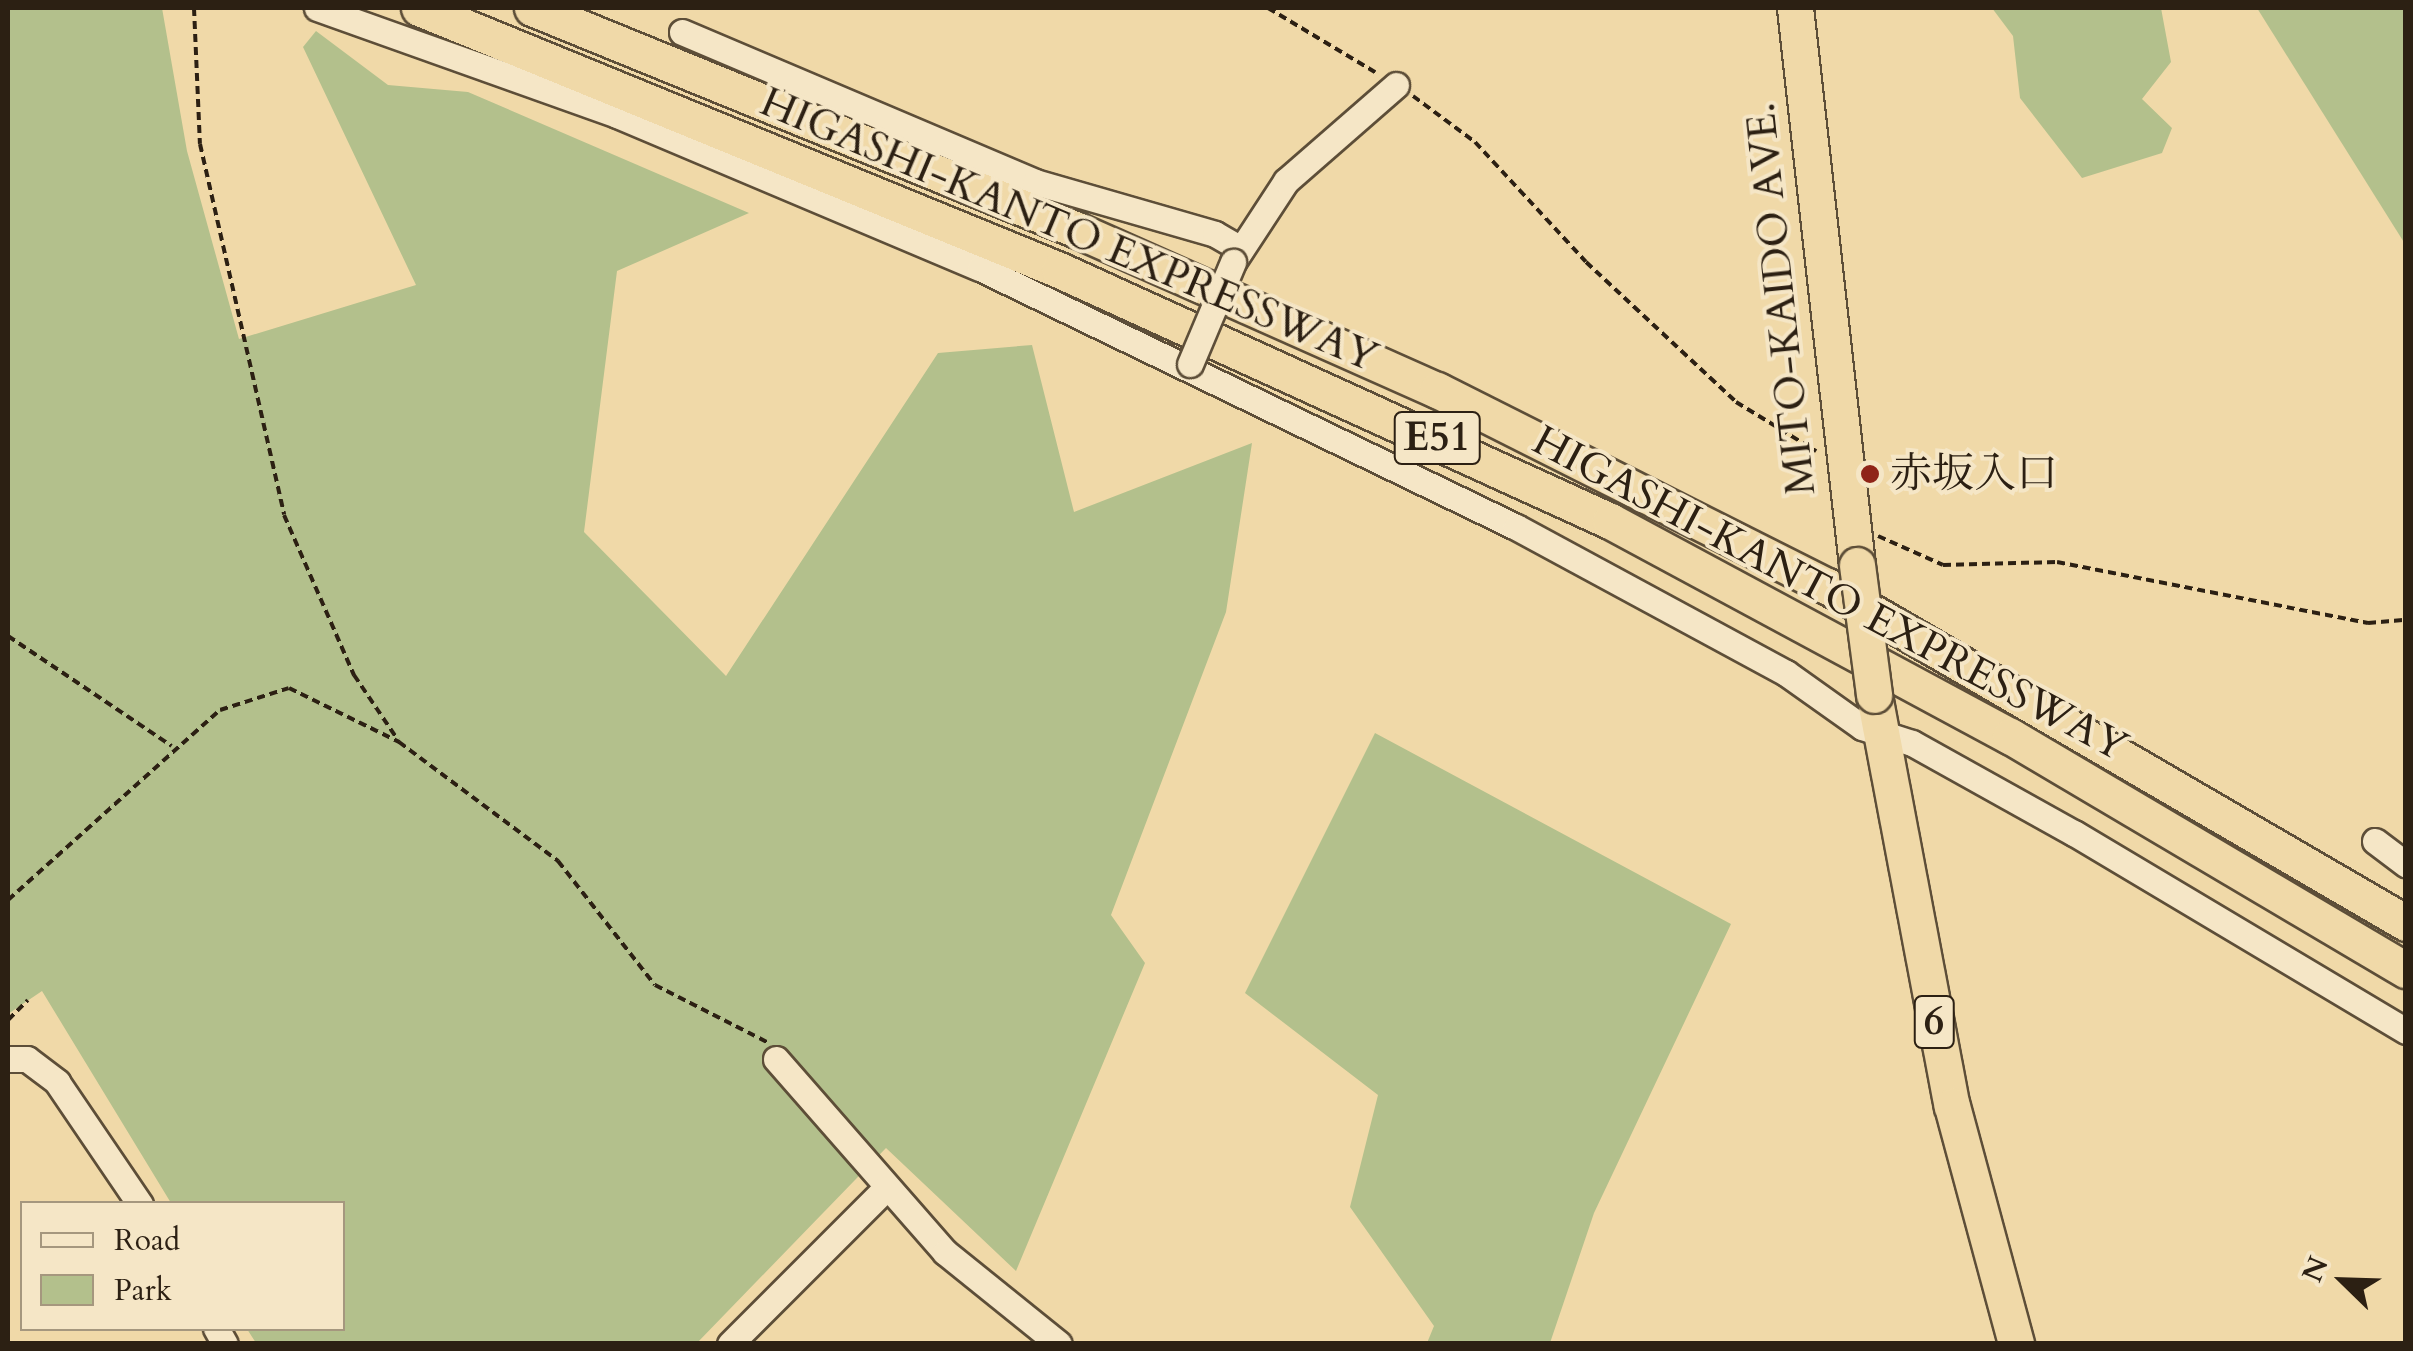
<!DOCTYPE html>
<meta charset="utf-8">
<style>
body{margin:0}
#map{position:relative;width:2413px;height:1351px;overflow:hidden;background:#f0d9a8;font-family:Cardo,"Noto Serif JP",serif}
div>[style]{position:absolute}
.green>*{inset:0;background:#b3c08c}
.path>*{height:4px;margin-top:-2px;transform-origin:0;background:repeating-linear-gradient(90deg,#2c2013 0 8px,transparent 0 13px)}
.roads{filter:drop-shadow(2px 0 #5d4e38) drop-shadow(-2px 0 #5d4e38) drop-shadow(0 2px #5d4e38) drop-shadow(0 -2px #5d4e38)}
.minor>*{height:25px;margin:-12.5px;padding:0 12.5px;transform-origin:12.5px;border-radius:12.5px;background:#f5e6c6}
.highway>*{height:35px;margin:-17.5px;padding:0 17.5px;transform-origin:17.5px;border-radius:17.5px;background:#f0d9a8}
.bridges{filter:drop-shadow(2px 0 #5d4e38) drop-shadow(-2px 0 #5d4e38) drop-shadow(0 2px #5d4e38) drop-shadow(0 -2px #5d4e38)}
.minor-bridge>*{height:25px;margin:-12.5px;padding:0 12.5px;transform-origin:12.5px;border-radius:12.5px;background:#f5e6c6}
.highway-bridge>*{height:35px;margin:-17.5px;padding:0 17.5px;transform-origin:17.5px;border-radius:17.5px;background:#f0d9a8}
.dots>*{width:28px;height:28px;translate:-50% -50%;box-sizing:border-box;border:5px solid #f5e6c6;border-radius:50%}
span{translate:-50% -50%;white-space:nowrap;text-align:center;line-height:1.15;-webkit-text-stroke:8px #f5e6c6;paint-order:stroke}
.shield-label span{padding:2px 8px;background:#f5e6c6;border:2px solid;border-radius:8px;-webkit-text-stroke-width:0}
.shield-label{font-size:40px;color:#2c2013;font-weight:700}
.street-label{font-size:42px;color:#2c2013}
.poi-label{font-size:42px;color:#2c2013}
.left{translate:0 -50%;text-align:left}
.frame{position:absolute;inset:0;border:10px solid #2c2013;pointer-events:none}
.legend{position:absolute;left:20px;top:1201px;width:325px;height:130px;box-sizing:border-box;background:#f5e6c6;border:2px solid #a5977e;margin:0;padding:12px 18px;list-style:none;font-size:30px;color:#2c2013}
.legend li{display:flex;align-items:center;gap:20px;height:50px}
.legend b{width:50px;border:2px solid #a5977e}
.north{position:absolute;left:2293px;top:1231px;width:100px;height:100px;-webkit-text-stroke:8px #f5e6c6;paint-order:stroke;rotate:293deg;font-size:28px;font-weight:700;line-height:40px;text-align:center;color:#2c2013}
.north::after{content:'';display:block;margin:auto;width:35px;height:45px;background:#2c2013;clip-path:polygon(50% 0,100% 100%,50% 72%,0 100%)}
</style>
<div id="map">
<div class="green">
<i style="clip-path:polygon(8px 8px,162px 8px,187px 151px,239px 339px,416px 285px,303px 47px,316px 31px,388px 85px,468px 92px,749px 213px,617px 271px,584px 532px,726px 676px,938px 353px,1032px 345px,1074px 512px,1252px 443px,1226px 612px,1111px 915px,1145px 963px,1016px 1271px,886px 1148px,697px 1343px,256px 1343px,247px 1329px,342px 1328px,342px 1204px,171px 1203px,42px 991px,8px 1014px)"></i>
<i style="clip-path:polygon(1992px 8px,2161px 8px,2171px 62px,2142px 99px,2172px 128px,2162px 153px,2082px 178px,2020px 98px,2013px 36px)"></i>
<i style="clip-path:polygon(2257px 8px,2405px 8px,2405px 244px)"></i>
<i style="clip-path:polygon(1375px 733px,1731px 924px,1594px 1213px,1550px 1343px,1427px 1343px,1434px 1326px,1350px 1207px,1378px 1095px,1245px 993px)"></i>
</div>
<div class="path">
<i style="left:194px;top:8px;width:136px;rotate:87.5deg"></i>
<i style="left:200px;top:144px;width:380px;rotate:77.2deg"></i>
<i style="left:284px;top:515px;width:175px;rotate:66.4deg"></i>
<i style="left:354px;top:675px;width:78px;rotate:55.9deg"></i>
<i style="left:1268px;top:8px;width:125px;rotate:30.9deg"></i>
<i style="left:1413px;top:96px;width:77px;rotate:36.6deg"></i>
<i style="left:1475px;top:142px;width:163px;rotate:47.2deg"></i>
<i style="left:1586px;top:262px;width:205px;rotate:43deg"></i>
<i style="left:1736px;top:402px;width:94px;rotate:31.5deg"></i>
<i style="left:1878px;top:536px;width:71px;rotate:24deg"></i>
<i style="left:1943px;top:565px;width:114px;rotate:-1.5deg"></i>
<i style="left:2057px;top:562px;width:317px;rotate:11.1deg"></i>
<i style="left:2368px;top:623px;width:38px;rotate:-5deg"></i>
<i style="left:8px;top:636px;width:197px;rotate:33.9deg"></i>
<i style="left:8px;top:900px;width:285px;rotate:-41.9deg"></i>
<i style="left:220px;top:710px;width:72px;rotate:-17.7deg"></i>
<i style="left:289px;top:688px;width:123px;rotate:26.1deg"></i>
<i style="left:399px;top:742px;width:199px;rotate:36.8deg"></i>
<i style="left:558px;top:861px;width:157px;rotate:52deg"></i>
<i style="left:655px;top:985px;width:126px;rotate:27deg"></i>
<i style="left:8px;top:1020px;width:28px;rotate:-45deg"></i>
</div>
<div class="roads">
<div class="minor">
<i style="left:317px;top:8px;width:319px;rotate:19.6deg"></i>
<i style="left:617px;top:115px;width:394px;rotate:22.9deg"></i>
<i style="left:980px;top:268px;width:595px;rotate:25.79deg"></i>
<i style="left:1516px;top:527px;width:307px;rotate:28.4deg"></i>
<i style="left:1786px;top:673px;width:93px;rotate:35.4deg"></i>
<i style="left:1862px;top:727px;width:52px;rotate:17.7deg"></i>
<i style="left:1912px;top:743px;width:185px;rotate:29.1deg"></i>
<i style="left:2074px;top:833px;width:387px;rotate:30.8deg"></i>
<i style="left:682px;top:32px;width:384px;rotate:23deg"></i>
<i style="left:1035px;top:182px;width:187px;rotate:16.1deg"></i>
<i style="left:1215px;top:234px;width:30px;rotate:30deg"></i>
<i style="left:1233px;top:262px;width:97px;rotate:-56.8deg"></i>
<i style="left:1286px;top:181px;width:146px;rotate:-41.1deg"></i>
<i style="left:2375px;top:841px;width:39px;rotate:37deg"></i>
<i style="left:8px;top:1059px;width:19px"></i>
<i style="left:27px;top:1059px;width:38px;rotate:37deg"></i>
<i style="left:57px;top:1082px;width:148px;rotate:55.8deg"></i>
<i style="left:776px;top:1059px;width:257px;rotate:48.8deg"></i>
<i style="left:945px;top:1252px;width:146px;rotate:38.9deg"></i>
<i style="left:216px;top:1328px;width:18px;rotate:61deg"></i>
<i style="left:730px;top:1344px;width:218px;rotate:-45deg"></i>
</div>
<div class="highway">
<i style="left:419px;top:8px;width:692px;rotate:22.26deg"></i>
<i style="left:1059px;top:270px;width:605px;rotate:24.49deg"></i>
<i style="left:1610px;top:521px;width:454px;rotate:28.3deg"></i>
<i style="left:2010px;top:736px;width:460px;rotate:30.6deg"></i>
<i style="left:532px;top:8px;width:588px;rotate:22.16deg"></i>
<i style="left:1077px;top:230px;width:394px;rotate:24deg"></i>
<i style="left:1437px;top:390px;width:436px;rotate:26.7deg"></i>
<i style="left:1827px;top:586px;width:670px;rotate:30.2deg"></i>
<i style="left:1795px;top:8px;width:560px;rotate:83.65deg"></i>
<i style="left:1874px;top:695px;width:418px;rotate:79.3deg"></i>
<i style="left:1952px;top:1106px;width:246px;rotate:74.9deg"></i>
</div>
</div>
<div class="bridges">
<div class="minor-bridge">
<i style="left:1190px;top:364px;width:111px;rotate:-67.1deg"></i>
</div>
<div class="highway-bridge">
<i style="left:1857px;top:565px;width:131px;rotate:82.5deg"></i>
</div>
</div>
<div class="dots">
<i style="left:1870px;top:474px;background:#8f2418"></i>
</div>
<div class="shield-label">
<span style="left:1437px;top:438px">E51</span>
<span style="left:1934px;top:1022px">6</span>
</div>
<div class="street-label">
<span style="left:1069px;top:230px;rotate:23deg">HIGASHI-KANTO EXPRESSWAY</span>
<span style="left:1781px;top:299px;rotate:-96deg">MITO-KAIDO AVE.</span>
<span style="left:1830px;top:594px;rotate:28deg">HIGASHI-KANTO EXPRESSWAY</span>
</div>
<div class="poi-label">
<span class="left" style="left:1890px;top:474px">赤坂入口</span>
</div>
<div class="frame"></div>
<ul class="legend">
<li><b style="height:12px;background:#f5e6c6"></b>Road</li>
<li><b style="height:28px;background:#b3c08c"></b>Park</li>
</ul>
<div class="north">N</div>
</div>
